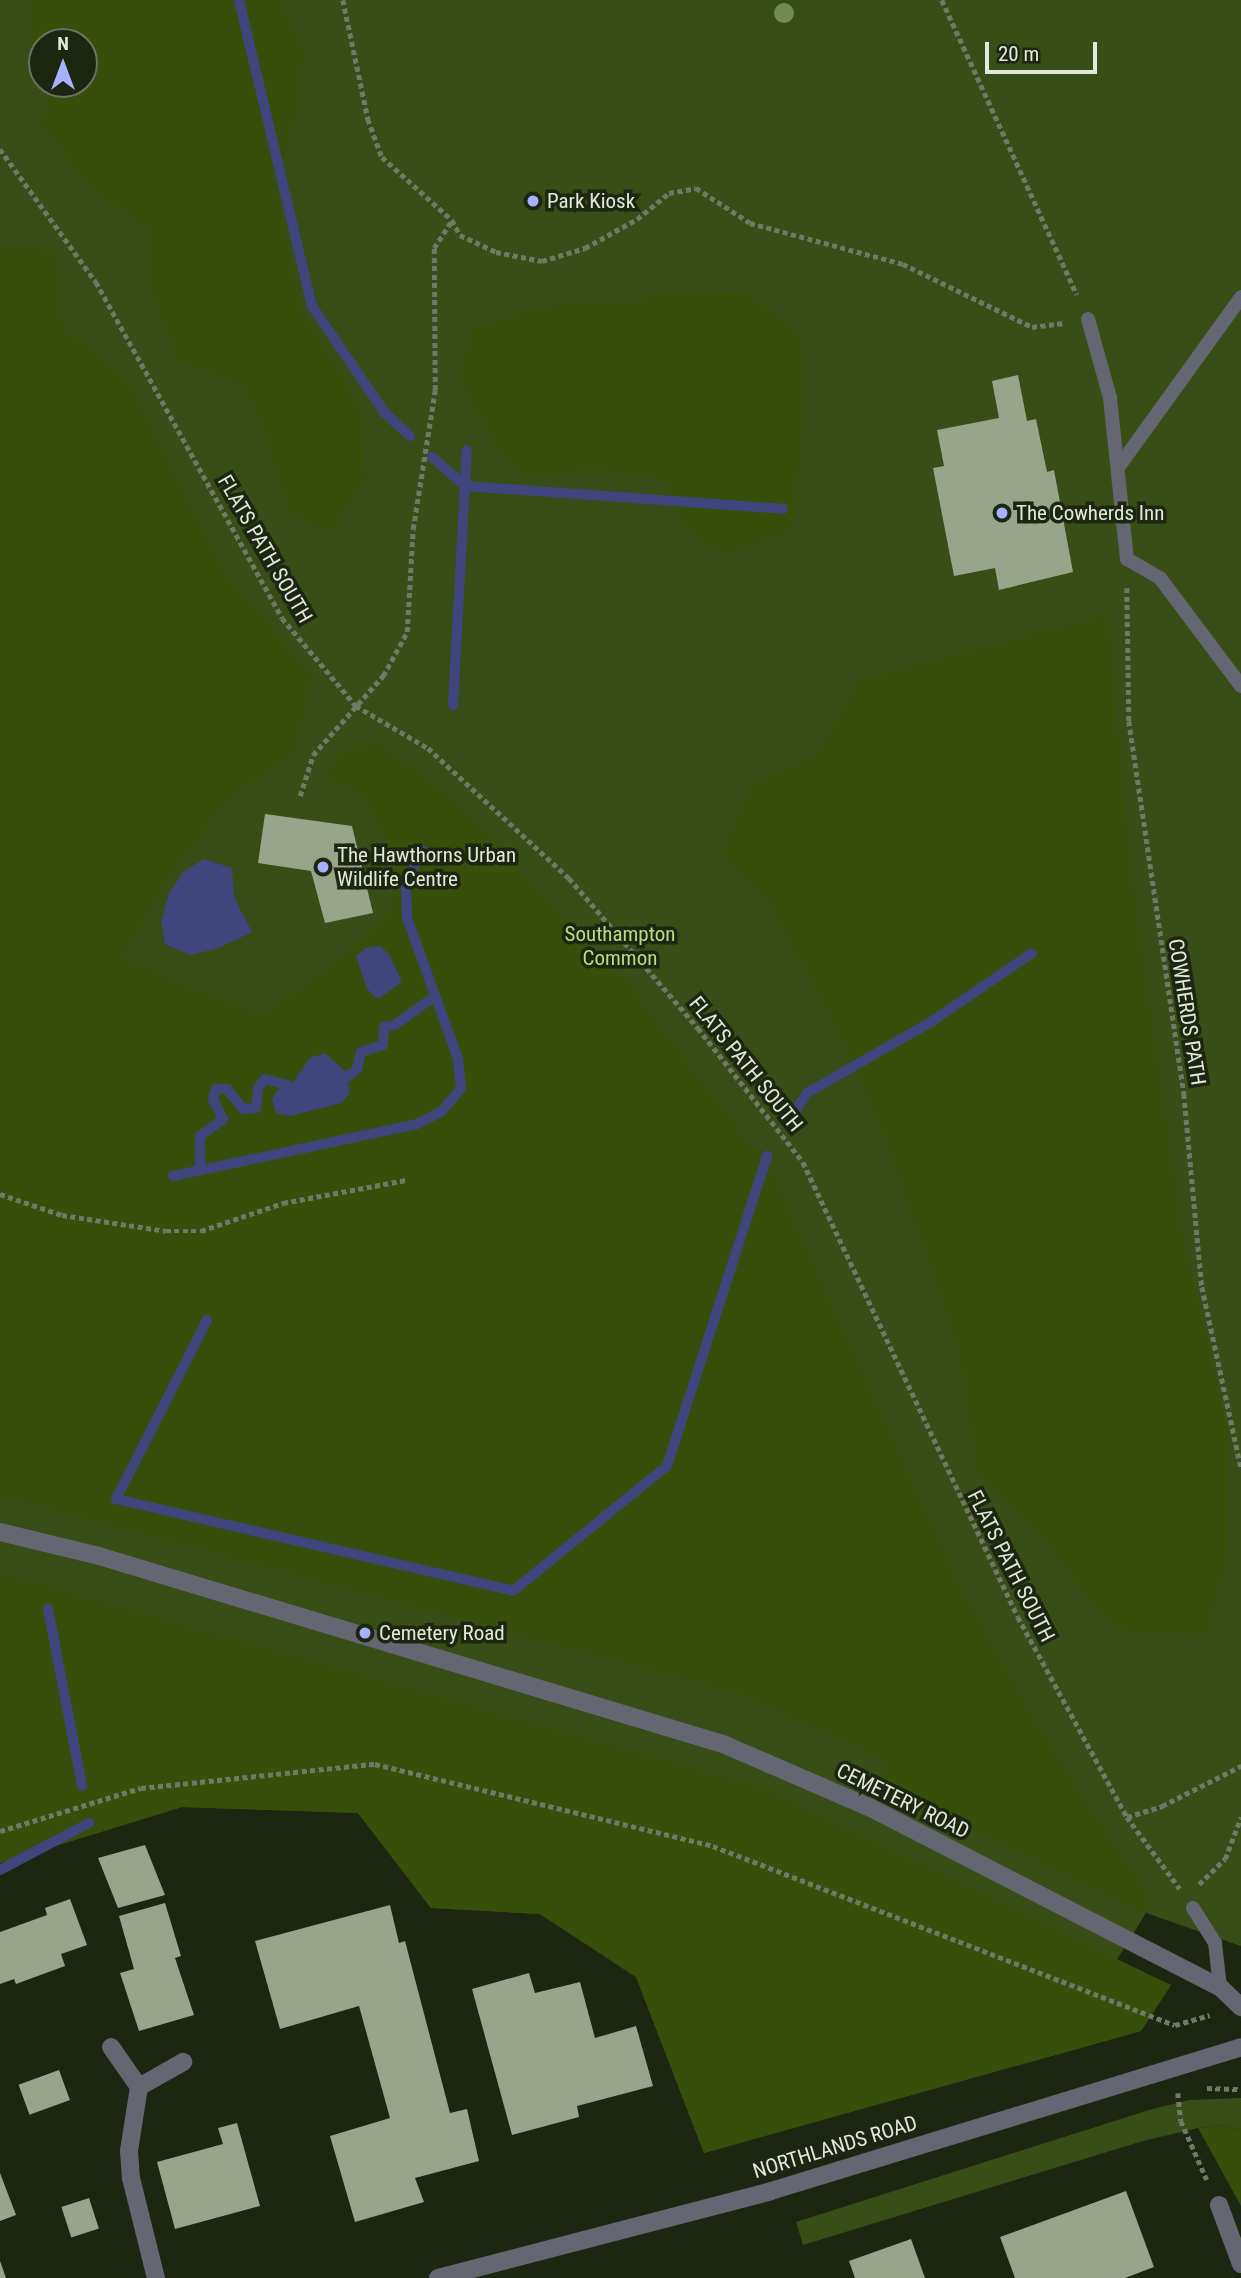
<!DOCTYPE html>
<style>
body{margin:0}
#map{position:relative;width:1241px;height:2278px;overflow:hidden;background:#1d2610;font-family:"Roboto Condensed",sans-serif}
div>[style]{position:absolute}
.green>*{inset:0;background:#394d17}
.forest>*{inset:0;background:#384f0b}
.water>*{inset:0;background:#41457e}
.stream>*{height:10px;margin:-5px;padding:0 5px;transform-origin:5px;border-radius:5px;background:#41457e}
.building>*{inset:0;background:#99a58a;transform-origin:0 0}
.path>*{height:4.5px;margin-top:-2.25px;transform-origin:0;background:repeating-linear-gradient(90deg,#707866 0 5px,transparent 0 8.5px)}
.lane>*{height:14px;margin:-7px;padding:0 7px;transform-origin:7px;border-radius:7px;background:#646671}
.street>*{height:18px;margin:-9px;padding:0 9px;transform-origin:9px;border-radius:9px;background:#646671}
.trees>*{width:20px;height:20px;margin:-10px;border-radius:50%;background:#728b4f}
.dots>*{width:19px;height:19px;translate:-50% -50%;box-sizing:border-box;border:4px solid #1d2610;border-radius:50%}
span{translate:-50% -50%;white-space:nowrap;text-align:center;line-height:1.15;-webkit-text-stroke:7px #1d2610;paint-order:stroke}
.poi-label{font-size:21px;color:#e2e8da}
.left{translate:0 -50%;text-align:left}
.street-label{font-size:21px;color:#e2e8da}
.park-label{font-size:21px;color:#b8de82}
.north{position:absolute;left:28px;top:28px;width:70px;height:70px;box-sizing:border-box;background:#1d2610;border:2px solid #6c7461;border-radius:50%;rotate:0deg;font-size:19px;font-weight:700;line-height:28px;text-align:center;color:#e2e8da}
.north::after{content:'';display:block;margin:auto;width:24px;height:32px;background:#a7b1fc;clip-path:polygon(50% 0,100% 100%,50% 72%,0 100%)}
.scale{position:absolute;left:985px;top:42px;width:112px;height:32px;box-sizing:border-box;border:4px solid #e2e8da;border-top:0;padding-left:9px;font-size:21px;line-height:24px;white-space:nowrap;color:#e2e8da;-webkit-text-stroke:5px #1d2610;paint-order:stroke}
</style>
<div id="map">
<div class="green">
<i style="clip-path:polygon(evenodd,0 0,1241px 0,1241px 1946px,1146px 1913px,1116px 1961px,1171px 1985px,1141px 2031px,704px 2153px,636px 1977px,540px 1914px,431px 1908px,358px 1813px,182px 1807px,0 1863px,0 0,42px 42px,84px 42px,84px 84px,42px 84px,42px 42px)"></i>
<i style="clip-path:polygon(1241px 2098px,1241px 2130px,1223px 2125px,1198px 2128px,1143px 2141px,803px 2245px,796px 2222px,1149px 2110px,1189px 2100px)"></i>
</div>
<div class="forest">
<i style="clip-path:polygon(33px 0,280px 0,303px 52px,296px 111px,276px 188px,300px 310px,341px 373px,361px 416px,366px 479px,329px 533px,289px 510px,263px 423px,244px 385px,179px 360px,150px 284px,148px 228px,90px 187px,41px 122px,51px 90px,48px 84px,84px 84px,84px 42px,42px 42px,42px 72px,31px 52px)"></i>
<i style="clip-path:polygon(0 248px,55px 251px,62px 327px,128px 382px,226px 576px,311px 677px,293px 752px,231px 795px,176px 864px,120px 959px,263px 1017px,345px 957px,392px 912px,395px 853px,363px 795px,325px 776px,338px 756px,376px 742px,449px 797px,628px 985px,772px 1174px,960px 1587px,1039px 1729px,1148px 1896px,1146px 1913px,879px 1783px,890px 1761px,740px 1693px,0 1495px)"></i>
<i style="clip-path:polygon(674px 291px,747px 292px,802px 341px,802px 429px,792px 531px,722px 553px,688px 529px,665px 479px,594px 468px,524px 476px,489px 433px,458px 372px,475px 327px,559px 305px,617px 306px)"></i>
<i style="clip-path:polygon(1108px 615px,1127px 844px,1181px 1230px,1228px 1433px,1228px 1546px,1206px 1636px,1115px 1629px,1033px 1525px,978px 1472px,959px 1349px,884px 1134px,846px 1045px,766px 896px,723px 854px,752px 784px,817px 757px,860px 681px)"></i>
<i style="clip-path:polygon(0 1574px,760px 1788px,1171px 1985px,1141px 2031px,704px 2153px,636px 1977px,540px 1914px,431px 1908px,358px 1813px,182px 1807px,0 1863px)"></i>
<i style="clip-path:polygon(1223px 2125px,1241px 2130px,1241px 2206px,1198px 2128px)"></i>
</div>
<div class="water">
<i style="clip-path:polygon(204px 859px,232px 868px,234px 897px,252px 932px,219px 948px,190px 955px,165px 944px,161px 921px,169px 894px,183px 872px)"></i>
<i style="clip-path:polygon(380px 946px,389px 954px,402px 982px,378px 999px,367px 989px,356px 956px,365px 948px)"></i>
<i style="clip-path:polygon(325px 1053px,345px 1071px,350px 1093px,341px 1103px,290px 1116px,276px 1113px,272px 1099px,278px 1090px,294px 1081px,310px 1058px)"></i>
</div>
<div class="stream">
<i style="left:239px;top:0;width:315px;rotate:76.6deg"></i>
<i style="left:312px;top:306px;width:130px;rotate:55.7deg"></i>
<i style="left:385px;top:413px;width:34px;rotate:43deg"></i>
<i style="left:432px;top:457px;width:44px;rotate:41.3deg"></i>
<i style="left:465px;top:486px;width:319px;rotate:4.1deg"></i>
<i style="left:453px;top:705px;width:255px;rotate:-86.9deg"></i>
<i style="left:347px;top:1077px;width:13px;rotate:-39deg"></i>
<i style="left:357px;top:1069px;width:17px;rotate:-77deg"></i>
<i style="left:361px;top:1052px;width:23px;rotate:-18deg"></i>
<i style="left:383px;top:1045px;width:18px;rotate:-87deg"></i>
<i style="left:384px;top:1027px;width:11px;rotate:-10deg"></i>
<i style="left:395px;top:1025px;width:49px;rotate:-35.9deg"></i>
<i style="left:794px;top:1113px;width:24px;rotate:-57deg"></i>
<i style="left:807px;top:1093px;width:143px;rotate:-29.8deg"></i>
<i style="left:931px;top:1022px;width:122px;rotate:-34.3deg"></i>
<i style="left:200px;top:1171px;width:35px;rotate:-90deg"></i>
<i style="left:200px;top:1136px;width:29px;rotate:-36deg"></i>
<i style="left:223px;top:1119px;width:22px;rotate:-117deg"></i>
<i style="left:213px;top:1099px;width:10px;rotate:-73deg"></i>
<i style="left:216px;top:1089px;width:11px"></i>
<i style="left:227px;top:1089px;width:26px;rotate:51deg"></i>
<i style="left:243px;top:1109px;width:13px;rotate:-4deg"></i>
<i style="left:256px;top:1108px;width:20px;rotate:-84deg"></i>
<i style="left:258px;top:1088px;width:11px;rotate:-52deg"></i>
<i style="left:265px;top:1079px;width:23px;rotate:15deg"></i>
<i style="left:173px;top:1176px;width:249px;rotate:-12deg"></i>
<i style="left:417px;top:1124px;width:28px;rotate:-27deg"></i>
<i style="left:442px;top:1111px;width:30px;rotate:-50deg"></i>
<i style="left:461px;top:1088px;width:29px;rotate:-96deg"></i>
<i style="left:458px;top:1059px;width:151px;rotate:-109.8deg"></i>
<i style="left:407px;top:917px;width:33px;rotate:-92deg"></i>
<i style="left:406px;top:884px;width:38px;rotate:-65deg"></i>
<i style="left:207px;top:1320px;width:201px;rotate:116.9deg"></i>
<i style="left:116px;top:1499px;width:408px;rotate:13deg"></i>
<i style="left:513px;top:1591px;width:198px;rotate:-39.1deg"></i>
<i style="left:667px;top:1466px;width:326px;rotate:-72.1deg"></i>
<i style="left:48px;top:1609px;width:180px;rotate:79.1deg"></i>
<i style="left:0;top:1870px;width:101px;rotate:-27.8deg"></i>
</div>
<div class="building">
<i style="clip-path:polygon(1018px 375px,1027px 421px,1036px 419px,1047px 472px,1054px 470px,1073px 572px,999px 590px,995px 568px,954px 576px,933px 468px,944px 466px,937px 430px,999px 418px,992px 381px)"></i>
<i style="clip-path:polygon(265px 814px,352px 826px,373px 913px,325px 923px,311px 871px,258px 863px)"></i>
<i style="clip-path:polygon(145px 1845px,165px 1895px,118px 1908px,98px 1858px)"></i>
<i style="clip-path:polygon(70px 1899px,87px 1945px,61px 1954px,65px 1966px,16px 1984px,14px 1979px,0 1984px,0 1932px,47px 1915px,45px 1908px)"></i>
<i style="clip-path:polygon(165px 1903px,181px 1956px,175px 1958px,194px 2015px,139px 2031px,120px 1973px,134px 1969px,119px 1916px)"></i>
<i style="clip-path:polygon(390px 1905px,399px 1943px,405px 1941px,450px 2113px,467px 2109px,479px 2161px,415px 2178px,424px 2202px,355px 2222px,330px 2136px,390px 2118px,359px 2006px,280px 2029px,255px 1941px)"></i>
<i style="clip-path:polygon(529px 1973px,535px 1993px,580px 1982px,595px 2038px,636px 2026px,653px 2086px,577px 2106px,579px 2117px,512px 2135px,472px 1989px)"></i>
<i style="left:59px;top:2070px;width:32px;height:43px;rotate:70deg"></i>
<i style="clip-path:polygon(237px 2123px,260px 2206px,175px 2229px,157px 2162px,223px 2144px,218px 2128px)"></i>
<i style="clip-path:polygon(0 2173px,16px 2215px,0 2221px)"></i>
<i style="clip-path:polygon(1126px 2191px,1154px 2267px,1125px 2278px,1015px 2278px,1000px 2237px)"></i>
<i style="left:89px;top:2198px;width:32px;height:29px;rotate:72deg"></i>
<i style="clip-path:polygon(911px 2239px,925px 2278px,855px 2278px,849px 2261px)"></i>
<i style="clip-path:polygon(0 2261px,6px 2278px,0 2278px)"></i>
</div>
<div class="path">
<i style="left:343px;top:0;width:122px;rotate:78.1deg"></i>
<i style="left:368px;top:119px;width:40px;rotate:69.8deg"></i>
<i style="left:382px;top:157px;width:94px;rotate:42deg"></i>
<i style="left:452px;top:220px;width:17px;rotate:62deg"></i>
<i style="left:460px;top:235px;width:40px;rotate:25deg"></i>
<i style="left:496px;top:252px;width:47px;rotate:11.1deg"></i>
<i style="left:542px;top:261px;width:45px;rotate:-16.8deg"></i>
<i style="left:585px;top:248px;width:60px;rotate:-29.1deg"></i>
<i style="left:637px;top:219px;width:41px;rotate:-39.1deg"></i>
<i style="left:669px;top:193px;width:27px;rotate:-10deg"></i>
<i style="left:696px;top:188px;width:64px;rotate:32.9deg"></i>
<i style="left:750px;top:223px;width:158px;rotate:15deg"></i>
<i style="left:903px;top:264px;width:144px;rotate:26deg"></i>
<i style="left:1032px;top:327px;width:32px;rotate:-7deg"></i>
<i style="left:942px;top:0;width:324px;rotate:65.4deg"></i>
<i style="left:0;top:149px;width:164px;rotate:54.2deg"></i>
<i style="left:96px;top:282px;width:384px;rotate:61deg"></i>
<i style="left:282px;top:618px;width:115px;rotate:49.9deg"></i>
<i style="left:356px;top:706px;width:83px;rotate:30.3deg"></i>
<i style="left:428px;top:748px;width:192px;rotate:42.7deg"></i>
<i style="left:569px;top:878px;width:198px;rotate:49.3deg"></i>
<i style="left:698px;top:1028px;width:170px;rotate:51.9deg"></i>
<i style="left:803px;top:1162px;width:503px;rotate:64.71deg"></i>
<i style="left:1018px;top:1617px;width:228px;rotate:61.4deg"></i>
<i style="left:1127px;top:1817px;width:89px;rotate:53.6deg"></i>
<i style="left:1127px;top:588px;width:133px;rotate:89.1deg"></i>
<i style="left:1129px;top:721px;width:377px;rotate:81.6deg"></i>
<i style="left:1184px;top:1094px;width:194px;rotate:84.7deg"></i>
<i style="left:1202px;top:1287px;width:184px;rotate:77.8deg"></i>
<i style="left:300px;top:796px;width:43px;rotate:-72.4deg"></i>
<i style="left:313px;top:755px;width:106px;rotate:-48.5deg"></i>
<i style="left:383px;top:676px;width:50px;rotate:-61.4deg"></i>
<i style="left:407px;top:632px;width:103px;rotate:-86.7deg"></i>
<i style="left:413px;top:529px;width:141px;rotate:-81deg"></i>
<i style="left:435px;top:390px;width:142px;rotate:-90.4deg"></i>
<i style="left:434px;top:248px;width:33px;rotate:-57deg"></i>
<i style="left:0;top:1194px;width:65px;rotate:18.7deg"></i>
<i style="left:62px;top:1215px;width:105px;rotate:8.7deg"></i>
<i style="left:166px;top:1231px;width:35px"></i>
<i style="left:201px;top:1231px;width:87px;rotate:-18.9deg"></i>
<i style="left:283px;top:1203px;width:125px;rotate:-10.6deg"></i>
<i style="left:1127px;top:1817px;width:37px;rotate:-17deg"></i>
<i style="left:1162px;top:1806px;width:89px;rotate:-26.9deg"></i>
<i style="left:0;top:1831px;width:147px;rotate:-17deg"></i>
<i style="left:141px;top:1788px;width:235px;rotate:-5.9deg"></i>
<i style="left:375px;top:1764px;width:348px;rotate:13.6deg"></i>
<i style="left:713px;top:1846px;width:495px;rotate:21.2deg"></i>
<i style="left:1175px;top:2025px;width:36px;rotate:-16deg"></i>
<i style="left:1199px;top:1884px;width:36px;rotate:-44deg"></i>
<i style="left:1225px;top:1859px;width:45px;rotate:-69.1deg"></i>
<i style="left:1207px;top:2088px;width:34px;rotate:2deg"></i>
<i style="left:1178px;top:2093px;width:28px;rotate:84deg"></i>
<i style="left:1181px;top:2121px;width:64px;rotate:66.2deg"></i>
</div>
<div class="lane">
<i style="left:1088px;top:319px;width:82px;rotate:74.4deg"></i>
<i style="left:1110px;top:398px;width:162px;rotate:84deg"></i>
<i style="left:1127px;top:559px;width:38px;rotate:30deg"></i>
<i style="left:1160px;top:578px;width:135px;rotate:53.1deg"></i>
<i style="left:1120px;top:465px;width:207px;rotate:-54.2deg"></i>
<i style="left:1193px;top:1908px;width:41px;rotate:57.8deg"></i>
<i style="left:1215px;top:1943px;width:44px;rotate:83.5deg"></i>
</div>
<div class="street">
<i style="left:0;top:1532px;width:102px;rotate:13.6deg"></i>
<i style="left:99px;top:1556px;width:652px;rotate:16.77deg"></i>
<i style="left:723px;top:1744px;width:161px;rotate:23.4deg"></i>
<i style="left:871px;top:1808px;width:392px;rotate:27.2deg"></i>
<i style="left:1220px;top:1987px;width:29px;rotate:44deg"></i>
<i style="left:111px;top:2047px;width:49px;rotate:55deg"></i>
<i style="left:139px;top:2087px;width:65px;rotate:98.9deg"></i>
<i style="left:129px;top:2151px;width:27px;rotate:86deg"></i>
<i style="left:131px;top:2178px;width:103px;rotate:76deg"></i>
<i style="left:139px;top:2087px;width:51px;rotate:-29.6deg"></i>
<i style="left:1219px;top:2205px;width:63px;rotate:69.6deg"></i>
<i style="left:438px;top:2278px;width:344px;rotate:-14.6deg"></i>
<i style="left:771px;top:2191px;width:492px;rotate:-17deg"></i>
</div>
<div class="trees">
<i style="left:784px;top:13px"></i>
</div>
<div class="dots">
<i style="left:533px;top:201px;background:#a7b1fc"></i>
<i style="left:1002px;top:513px;background:#a7b1fc"></i>
<i style="left:323px;top:867px;background:#a7b1fc"></i>
<i style="left:365px;top:1633px;background:#a7b1fc"></i>
</div>
<div class="poi-label">
<span class="left" style="left:547px;top:201px">Park Kiosk</span>
<span class="left" style="left:1016px;top:513px">The Cowherds Inn</span>
<span class="left" style="left:337px;top:867px">The Hawthorns Urban<br>Wildlife Centre</span>
<span class="left" style="left:379px;top:1633px">Cemetery Road</span>
</div>
<div class="street-label">
<span style="left:265px;top:549px;rotate:60deg">FLATS PATH SOUTH</span>
<span style="left:1187px;top:1012px;rotate:81deg">COWHERDS PATH</span>
<span style="left:746px;top:1064px;rotate:51deg">FLATS PATH SOUTH</span>
<span style="left:1011px;top:1566px;rotate:63deg">FLATS PATH SOUTH</span>
<span style="left:903px;top:1801px;rotate:26deg">CEMETERY ROAD</span>
<span style="left:835px;top:2147px;rotate:-17deg">NORTHLANDS ROAD</span>
</div>
<div class="park-label">
<span style="left:620px;top:946px">Southampton<br>Common</span>
</div>
<div class="north">N</div>
<div class="scale">20 m</div>
</div>
